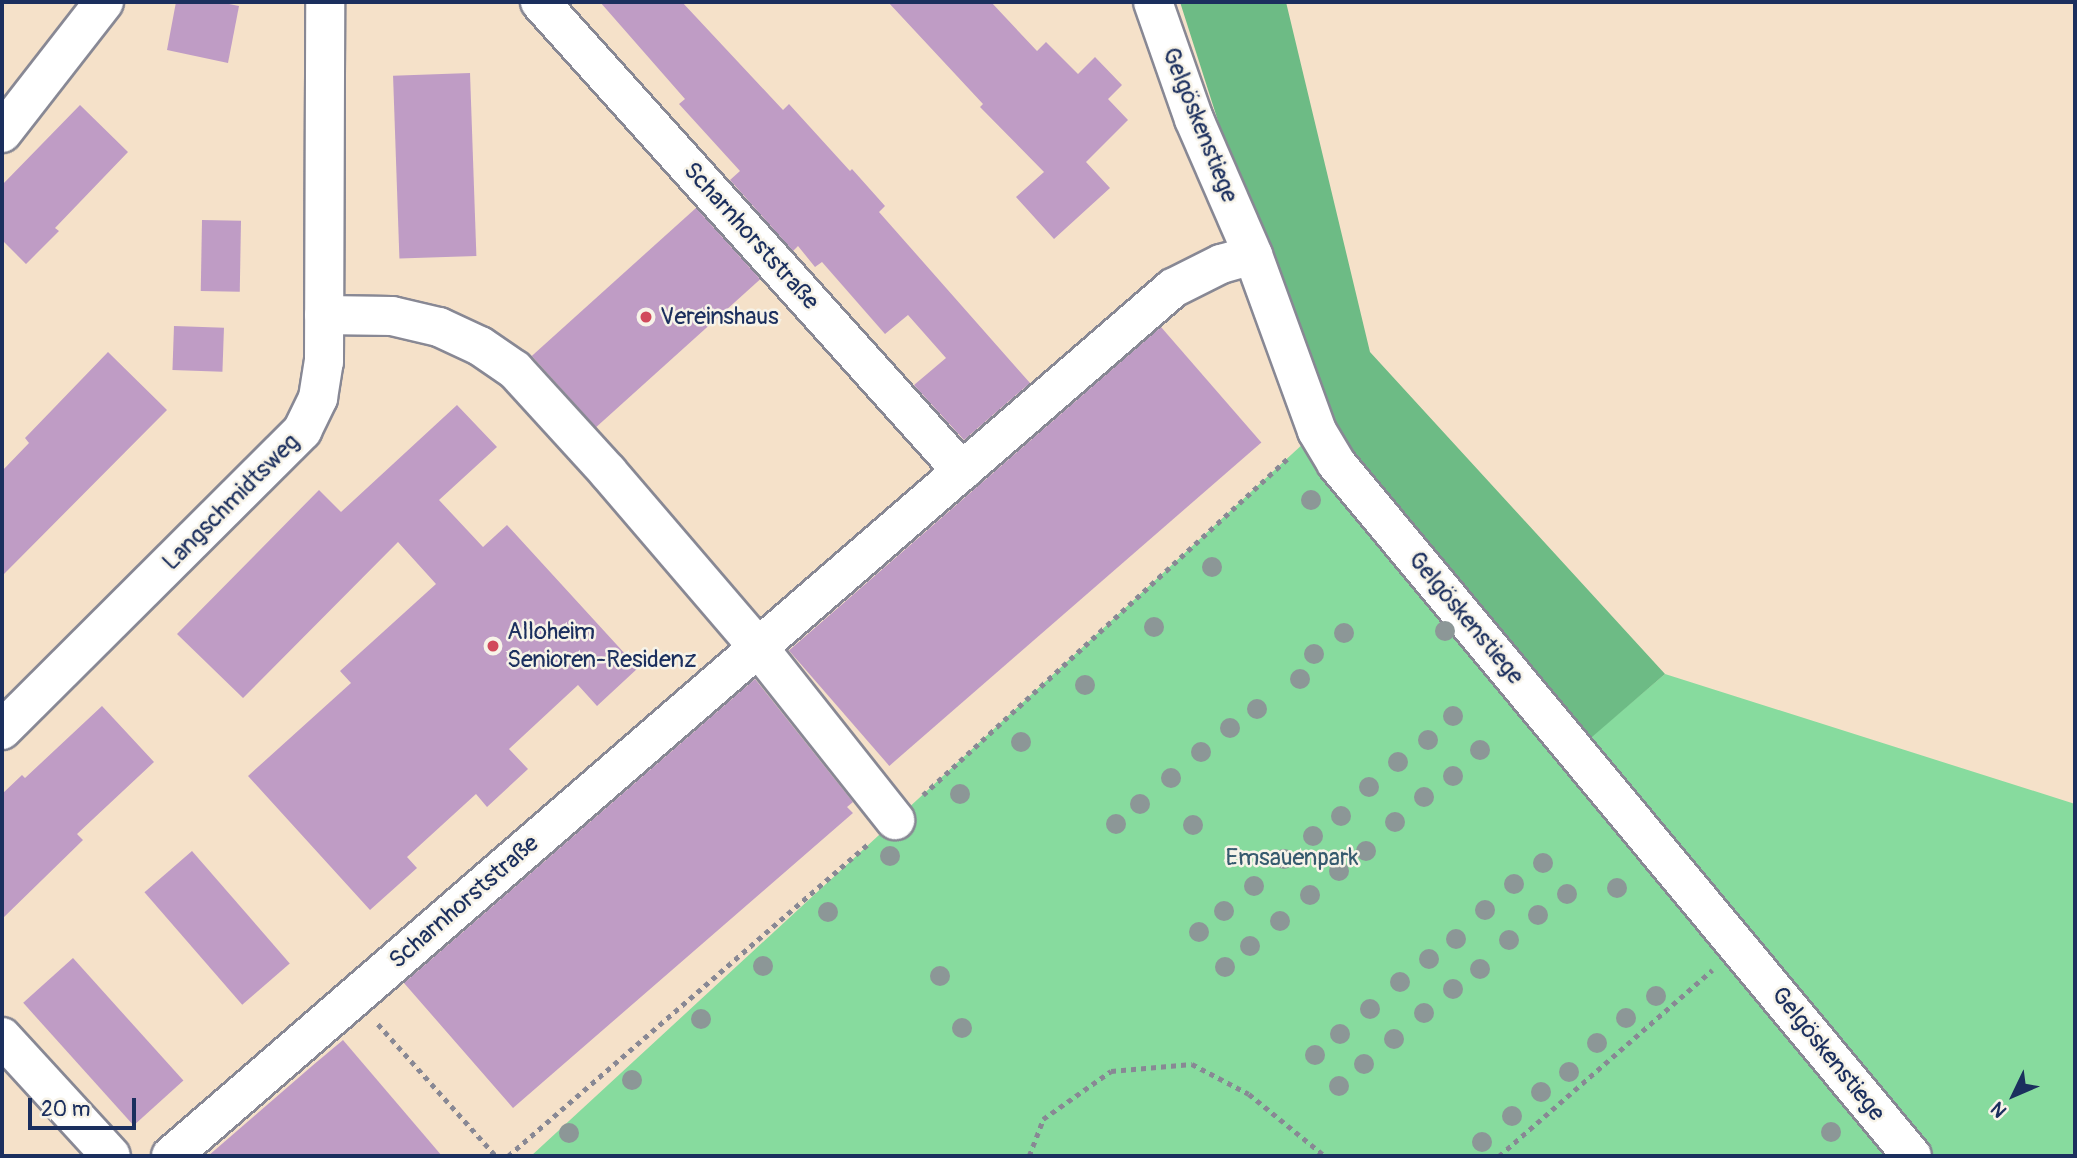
<!DOCTYPE html>
<meta charset="utf-8">
<style>
body{margin:0}
#map{position:relative;width:2077px;height:1158px;overflow:hidden;background:#f5e1c9;font-family:Pangolin,sans-serif}
div>[style]{position:absolute}
.green>*{inset:0;background:#87db9e}
.forest>*{inset:0;background:#6dbb85}
.building>*{inset:0;background:#bf9cc5;transform-origin:0 0}
.path>*{height:4.5px;margin-top:-2.25px;transform-origin:0;background:repeating-linear-gradient(90deg,#888894 0 5px,transparent 0 10px)}
.roads{filter:drop-shadow(2px 0 #888894) drop-shadow(-2px 0 #888894) drop-shadow(0 2px #888894) drop-shadow(0 -2px #888894)}
.minor>*{height:38px;margin:-19px;padding:0 19px;transform-origin:19px;border-radius:19px;background:#fff}
.trees>*{width:20px;height:20px;margin:-10px;border-radius:50%;background:#8c9797}
.dots>*{width:19px;height:19px;translate:-50% -50%;box-sizing:border-box;border:4px solid #f7f3e8;border-radius:50%}
span{translate:-50% -50%;white-space:nowrap;text-align:center;line-height:1.15;-webkit-text-stroke:5px #f7f3e8;paint-order:stroke}
.street-label{font-size:24px;color:#1b2f5e}
.poi-label{font-size:24px;color:#1b2f5e}
.left{translate:0 -50%;text-align:left}
.park-label{font-size:24px;color:#365a6e}
.frame{position:absolute;inset:0;border:4px solid #1b2f5e;pointer-events:none}
.north{position:absolute;left:1979px;top:1060px;width:70px;height:70px;-webkit-text-stroke:5px #f7f3e8;paint-order:stroke;rotate:226deg;font-size:19px;font-weight:700;line-height:28px;text-align:center;color:#1b2f5e}
.north::after{content:'';display:block;margin:auto;width:24px;height:32px;background:#1b2f5e;clip-path:polygon(50% 0,100% 100%,50% 72%,0 100%)}
.scale{position:absolute;left:28px;top:1098px;width:108px;height:32px;box-sizing:border-box;border:4px solid #1b2f5e;border-top:0;padding-left:9px;font-size:21px;line-height:24px;white-space:nowrap;color:#1b2f5e;-webkit-text-stroke:5px #f7f3e8;paint-order:stroke}
</style>
<div id="map">
<div class="green">
<i style="clip-path:polygon(1317px 431px,1585px 742px,1665px 674px,2075px 804px,2075px 1156px,531px 1156px)"></i>
</div>
<div class="forest">
<i style="clip-path:polygon(1180px 2px,1286px 2px,1370px 352px,1665px 674px,1585px 743px,1317px 431px)"></i>
</div>
<div class="building">
<i style="clip-path:polygon(176px 2px,219px 2px,239px 6px,228px 63px,167px 50px)"></i>
<i style="clip-path:polygon(600px 2px,682px 2px,783px 110px,789px 104px,850px 171px,852px 169px,885px 206px,879px 212px,1030px 383px,964px 440px,914px 385px,946px 358px,908px 315px,885px 334px,822px 262px,815px 267px,798px 246px,793px 251px,730px 180px,740px 171px,679px 104px,685px 99px)"></i>
<i style="clip-path:polygon(888px 2px,991px 2px,1037px 51px,1046px 42px,1078px 74px,1095px 57px,1122px 85px,1108px 99px,1128px 120px,1086px 162px,1110px 188px,1054px 239px,1016px 197px,1044px 172px,980px 107px,983px 104px)"></i>
<i style="left:470px;top:73px;width:183px;height:77px;rotate:88deg"></i>
<i style="clip-path:polygon(80px 105px,128px 152px,55px 228px,59px 231px,26px 264px,2px 240px,2px 185px)"></i>
<i style="left:696px;top:208px;width:96px;height:221px;rotate:48deg"></i>
<i style="left:202px;top:220px;width:39px;height:71px;rotate:1deg"></i>
<i style="left:174px;top:326px;width:50px;height:44px;rotate:2deg"></i>
<i style="left:1161px;top:327px;width:153px;height:493px;rotate:49deg"></i>
<i style="clip-path:polygon(108px 352px,167px 410px,2px 576px,2px 471px,29px 443px,25px 438px)"></i>
<i style="clip-path:polygon(457px 405px,497px 447px,439px 500px,483px 547px,507px 525px,638px 668px,597px 706px,578px 685px,509px 749px,528px 769px,487px 807px,476px 794px,407px 857px,417px 868px,370px 910px,248px 776px,351px 683px,340px 671px,436px 584px,398px 542px,243px 698px,177px 634px,319px 490px,341px 512px)"></i>
<i style="clip-path:polygon(755px 679px,853px 802px,847px 807px,853px 813px,513px 1108px,404px 983px)"></i>
<i style="clip-path:polygon(102px 706px,154px 762px,77px 834px,83px 840px,2px 919px,2px 794px,22px 775px,25px 778px)"></i>
<i style="left:192px;top:851px;width:149px;height:63px;rotate:49deg"></i>
<i style="left:73px;top:958px;width:165px;height:67px;rotate:48deg"></i>
<i style="clip-path:polygon(343px 1040px,442px 1156px,208px 1156px,312px 1066px)"></i>
</div>
<div class="path">
<i style="left:923px;top:795px;width:498px;rotate:-42.7deg"></i>
<i style="left:378px;top:1024px;width:177px;rotate:48.2deg"></i>
<i style="left:508px;top:1156px;width:475px;rotate:-40.9deg"></i>
<i style="left:1029px;top:1156px;width:40px;rotate:-69deg"></i>
<i style="left:1043px;top:1119px;width:83px;rotate:-35.2deg"></i>
<i style="left:1111px;top:1071px;width:81px;rotate:-4.9deg"></i>
<i style="left:1192px;top:1064px;width:64px;rotate:27.8deg"></i>
<i style="left:1249px;top:1094px;width:98px;rotate:39.2deg"></i>
<i style="left:1499px;top:1156px;width:283px;rotate:-41.1deg"></i>
</div>
<div class="roads">
<div class="minor">
<i style="left:540px;top:2px;width:631px;rotate:48.02deg"></i>
<i style="left:1153px;top:2px;width:124px;rotate:70.7deg"></i>
<i style="left:1194px;top:119px;width:148px;rotate:66.5deg"></i>
<i style="left:1253px;top:255px;width:187px;rotate:70deg"></i>
<i style="left:1317px;top:431px;width:37px;rotate:59deg"></i>
<i style="left:1336px;top:463px;width:901px;rotate:50.27deg"></i>
<i style="left:2px;top:133px;width:166px;rotate:-52.1deg"></i>
<i style="left:324px;top:315px;width:68px;rotate:0.8deg"></i>
<i style="left:392px;top:316px;width:48px;rotate:13.2deg"></i>
<i style="left:439px;top:327px;width:45px;rotate:24.9deg"></i>
<i style="left:480px;top:346px;width:42px;rotate:34.4deg"></i>
<i style="left:515px;top:370px;width:138px;rotate:47.6deg"></i>
<i style="left:608px;top:472px;width:230px;rotate:49.4deg"></i>
<i style="left:758px;top:647px;width:221px;rotate:51.6deg"></i>
<i style="left:2px;top:730px;width:424px;rotate:-44.9deg"></i>
<i style="left:302px;top:431px;width:37px;rotate:-64deg"></i>
<i style="left:318px;top:398px;width:36px;rotate:-81deg"></i>
<i style="left:324px;top:362px;width:360px;rotate:-89.8deg"></i>
<i style="left:2px;top:1037px;width:161px;rotate:47.5deg"></i>
<i style="left:171px;top:1156px;width:1326px;rotate:-40.9deg"></i>
<i style="left:1173px;top:288px;width:54px;rotate:-26.6deg"></i>
<i style="left:1221px;top:264px;width:33px;rotate:-16deg"></i>
</div>
</div>
<div class="trees">
<i style="left:1311px;top:500px"></i>
<i style="left:1212px;top:567px"></i>
<i style="left:1154px;top:627px"></i>
<i style="left:1445px;top:631px"></i>
<i style="left:1344px;top:633px"></i>
<i style="left:1314px;top:654px"></i>
<i style="left:1300px;top:679px"></i>
<i style="left:1085px;top:685px"></i>
<i style="left:1257px;top:709px"></i>
<i style="left:1453px;top:716px"></i>
<i style="left:1230px;top:728px"></i>
<i style="left:1428px;top:740px"></i>
<i style="left:1021px;top:742px"></i>
<i style="left:1480px;top:750px"></i>
<i style="left:1201px;top:752px"></i>
<i style="left:1398px;top:762px"></i>
<i style="left:1453px;top:776px"></i>
<i style="left:1171px;top:778px"></i>
<i style="left:1369px;top:787px"></i>
<i style="left:960px;top:794px"></i>
<i style="left:1424px;top:797px"></i>
<i style="left:1140px;top:804px"></i>
<i style="left:1341px;top:816px"></i>
<i style="left:1395px;top:822px"></i>
<i style="left:1116px;top:824px"></i>
<i style="left:1193px;top:825px"></i>
<i style="left:1313px;top:836px"></i>
<i style="left:1366px;top:851px"></i>
<i style="left:890px;top:856px"></i>
<i style="left:1284px;top:859px"></i>
<i style="left:1543px;top:863px"></i>
<i style="left:1339px;top:871px"></i>
<i style="left:1514px;top:884px"></i>
<i style="left:1254px;top:886px"></i>
<i style="left:1617px;top:888px"></i>
<i style="left:1567px;top:894px"></i>
<i style="left:1310px;top:895px"></i>
<i style="left:1485px;top:910px"></i>
<i style="left:1224px;top:911px"></i>
<i style="left:828px;top:912px"></i>
<i style="left:1538px;top:915px"></i>
<i style="left:1280px;top:921px"></i>
<i style="left:1199px;top:932px"></i>
<i style="left:1456px;top:939px"></i>
<i style="left:1509px;top:940px"></i>
<i style="left:1250px;top:946px"></i>
<i style="left:1429px;top:959px"></i>
<i style="left:763px;top:966px"></i>
<i style="left:1225px;top:967px"></i>
<i style="left:1480px;top:969px"></i>
<i style="left:940px;top:976px"></i>
<i style="left:1400px;top:982px"></i>
<i style="left:1453px;top:989px"></i>
<i style="left:1656px;top:996px"></i>
<i style="left:1370px;top:1009px"></i>
<i style="left:1424px;top:1013px"></i>
<i style="left:1626px;top:1018px"></i>
<i style="left:701px;top:1019px"></i>
<i style="left:962px;top:1028px"></i>
<i style="left:1340px;top:1034px"></i>
<i style="left:1394px;top:1039px"></i>
<i style="left:1597px;top:1043px"></i>
<i style="left:1315px;top:1055px"></i>
<i style="left:1364px;top:1064px"></i>
<i style="left:1569px;top:1072px"></i>
<i style="left:632px;top:1080px"></i>
<i style="left:1339px;top:1086px"></i>
<i style="left:1541px;top:1092px"></i>
<i style="left:1512px;top:1116px"></i>
<i style="left:1831px;top:1132px"></i>
<i style="left:569px;top:1133px"></i>
<i style="left:1482px;top:1142px"></i>
</div>
<div class="dots">
<i style="left:646px;top:317px;background:#d1495b"></i>
<i style="left:493px;top:646px;background:#d1495b"></i>
</div>
<div class="street-label">
<span style="left:1200px;top:125px;rotate:68deg">Gelgöskenstiege</span>
<span style="left:751px;top:236px;rotate:48deg">Scharnhorststraße</span>
<span style="left:231px;top:502px;rotate:-45deg">Langschmidtsweg</span>
<span style="left:1466px;top:618px;rotate:50deg">Gelgöskenstiege</span>
<span style="left:464px;top:902px;rotate:-41deg">Scharnhorststraße</span>
<span style="left:1828px;top:1054px;rotate:51deg">Gelgöskenstiege</span>
</div>
<div class="poi-label">
<span class="left" style="left:660px;top:317px">Vereinshaus</span>
<span class="left" style="left:507px;top:646px">Alloheim<br>Senioren-Residenz</span>
</div>
<div class="park-label">
<span style="left:1292px;top:858px">Emsauenpark</span>
</div>
<div class="frame"></div>
<div class="north">N</div>
<div class="scale">20 m</div>
</div>
